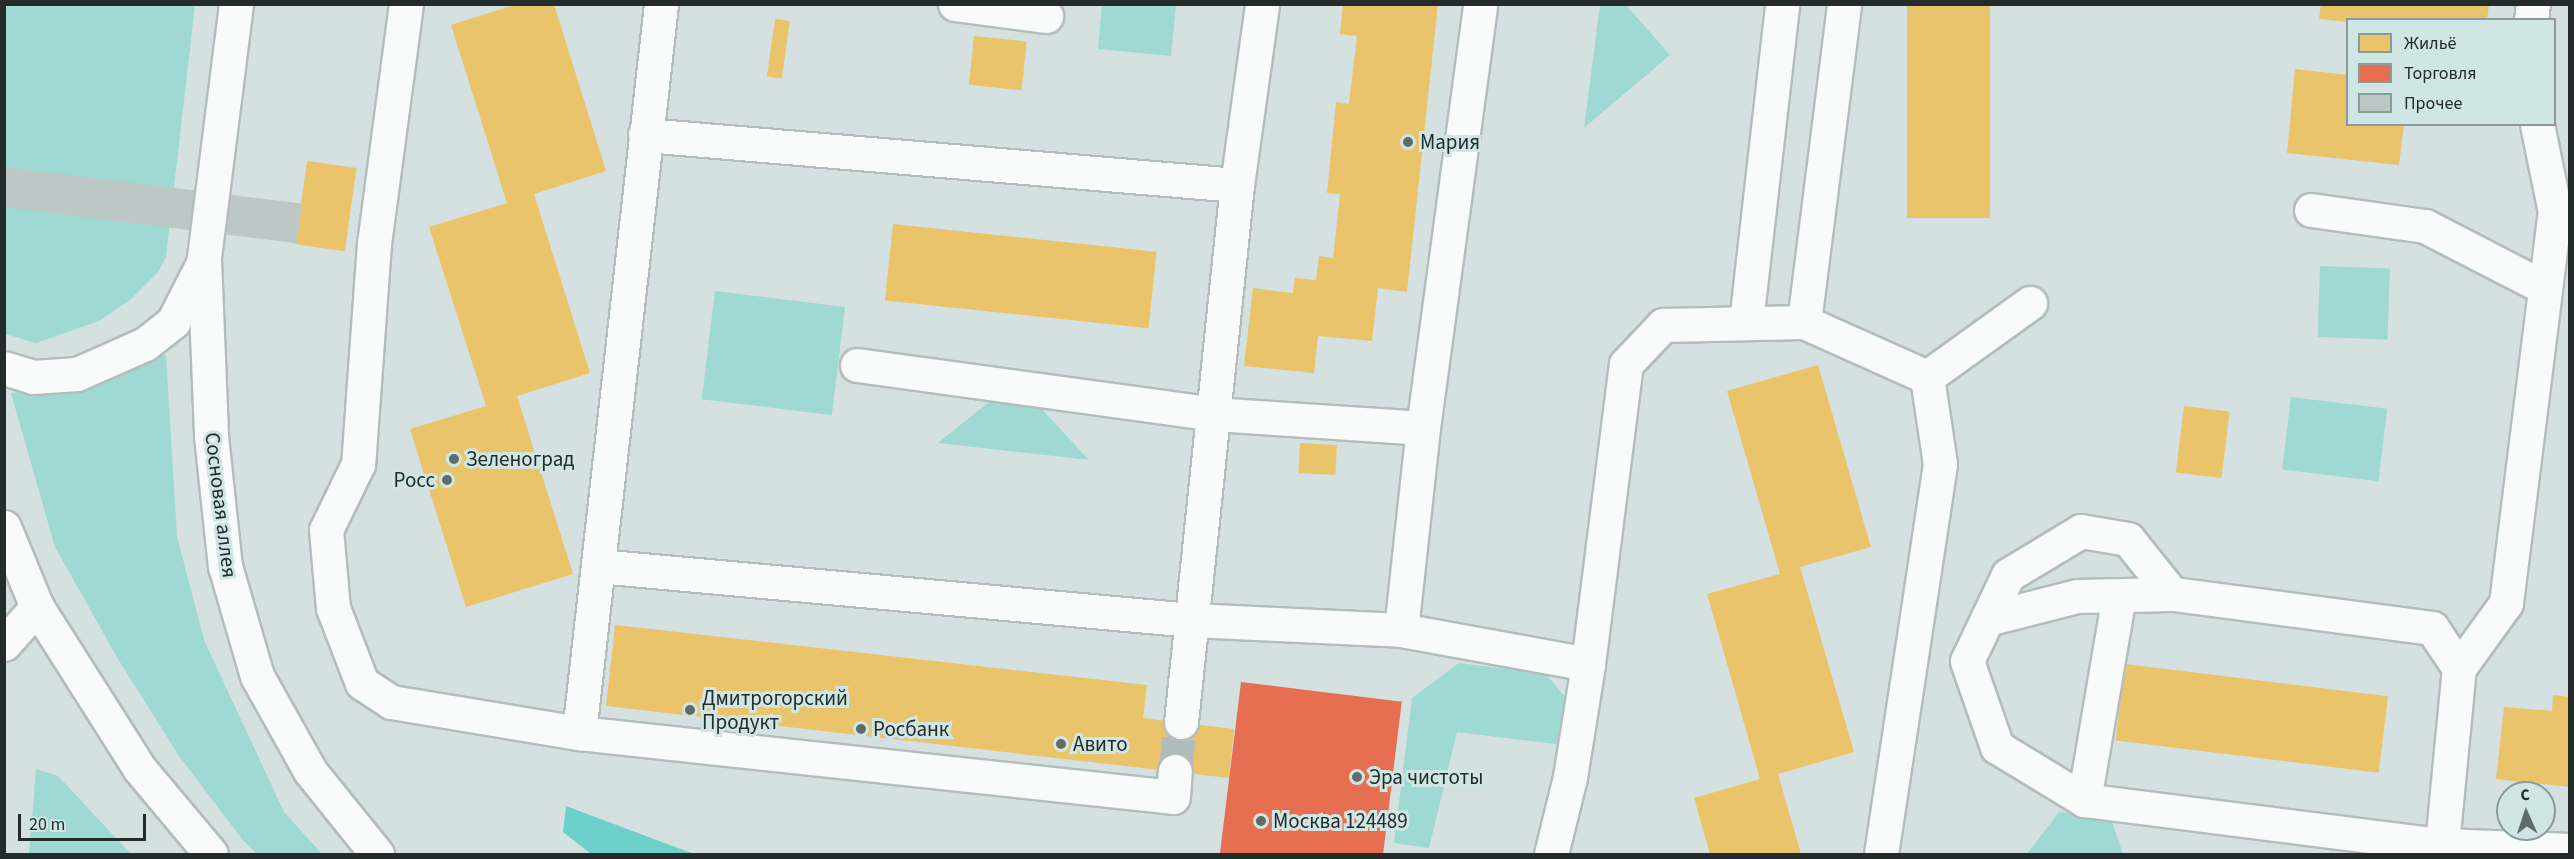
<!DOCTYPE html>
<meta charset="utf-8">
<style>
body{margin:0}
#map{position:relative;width:2574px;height:859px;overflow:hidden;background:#d4e1e0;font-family:"Source Sans 3",sans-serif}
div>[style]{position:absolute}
.green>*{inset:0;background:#9ed9d4;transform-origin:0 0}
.forest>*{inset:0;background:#6dd0ca}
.homes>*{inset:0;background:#e9c46a;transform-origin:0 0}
.shops>*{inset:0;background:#e76f51;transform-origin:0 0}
.building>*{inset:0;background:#bdc8c6;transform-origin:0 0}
.minor-tunnel>*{height:33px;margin-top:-16.5px;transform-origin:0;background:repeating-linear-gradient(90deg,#b1bdbc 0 33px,transparent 0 49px)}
.roads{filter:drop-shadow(2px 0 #b2bdbc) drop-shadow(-2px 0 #b2bdbc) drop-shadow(0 2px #b2bdbc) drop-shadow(0 -2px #b2bdbc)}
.minor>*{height:33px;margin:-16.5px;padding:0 16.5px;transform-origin:16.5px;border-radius:16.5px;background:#f9fafa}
.major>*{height:33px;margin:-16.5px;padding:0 16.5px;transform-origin:16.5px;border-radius:16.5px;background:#f9fafa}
.dots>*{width:16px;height:16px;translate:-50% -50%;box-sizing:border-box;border:3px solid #cfe6e4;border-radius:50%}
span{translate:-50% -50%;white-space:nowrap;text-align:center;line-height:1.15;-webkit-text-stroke:6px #cfe6e4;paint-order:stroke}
.poi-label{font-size:21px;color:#232c2b}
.left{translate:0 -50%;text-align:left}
.right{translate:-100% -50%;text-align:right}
.street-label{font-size:21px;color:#232c2b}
.frame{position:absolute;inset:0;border:6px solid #232c2b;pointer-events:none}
.legend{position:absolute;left:2346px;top:18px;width:210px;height:108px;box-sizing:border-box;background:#cfe6e4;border:2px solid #8a9c9a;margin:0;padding:8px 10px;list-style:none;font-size:18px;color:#232c2b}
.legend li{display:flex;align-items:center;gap:12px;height:30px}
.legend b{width:30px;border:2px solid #8a9c9a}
.north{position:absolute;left:2496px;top:781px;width:60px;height:60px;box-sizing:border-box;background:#cfe6e4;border:2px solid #8a9c9a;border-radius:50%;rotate:357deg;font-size:16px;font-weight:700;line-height:24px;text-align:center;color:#232c2b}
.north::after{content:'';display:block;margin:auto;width:21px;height:27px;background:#616b6a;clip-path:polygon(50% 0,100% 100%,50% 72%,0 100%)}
.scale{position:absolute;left:18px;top:814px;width:128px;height:27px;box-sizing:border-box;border:3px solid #232c2b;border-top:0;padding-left:8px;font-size:18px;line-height:21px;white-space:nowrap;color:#232c2b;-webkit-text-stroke:4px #cfe6e4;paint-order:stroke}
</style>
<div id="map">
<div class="green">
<i style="clip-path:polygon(4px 5px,195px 5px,166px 257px,158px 272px,130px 300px,99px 321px,36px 343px,5px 334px)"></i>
<i style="clip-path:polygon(1102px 5px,1176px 5px,1171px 56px,1098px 49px)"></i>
<i style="clip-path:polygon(1600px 5px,1626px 5px,1670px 55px,1584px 128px)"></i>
<i style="left:2320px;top:266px;width:70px;height:71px;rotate:2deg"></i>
<i style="left:715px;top:291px;width:131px;height:109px;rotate:7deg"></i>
<i style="clip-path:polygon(166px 355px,177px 536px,204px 640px,284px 812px,322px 854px,257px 854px,242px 839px,179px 756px,118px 659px,55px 547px,11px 393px,75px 386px)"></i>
<i style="left:2291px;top:397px;width:97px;height:73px;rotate:7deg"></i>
<i style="clip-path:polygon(990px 401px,1038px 405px,1089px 460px,938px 443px)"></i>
<i style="clip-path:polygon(1459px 663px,1546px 674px,1571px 704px,1564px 745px,1457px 732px,1429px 848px,1394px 843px,1412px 698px)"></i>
<i style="clip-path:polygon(36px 769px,58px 776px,131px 854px,29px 854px)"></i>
<i style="clip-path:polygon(2059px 812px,2110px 816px,2123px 854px,2027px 854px)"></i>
</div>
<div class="forest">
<i style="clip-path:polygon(566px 806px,694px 854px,591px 854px,563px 832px)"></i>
</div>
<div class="homes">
<i style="clip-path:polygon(517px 4px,554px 4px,606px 171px,534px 194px,590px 373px,517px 396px,573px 574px,466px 607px,410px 429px,486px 406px,429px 227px,507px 203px,451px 25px)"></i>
<i style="clip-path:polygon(1343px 4px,1438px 4px,1407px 292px,1378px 288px,1372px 341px,1318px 336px,1314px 373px,1244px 366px,1253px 288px,1293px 293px,1295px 278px,1316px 280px,1319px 256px,1333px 258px,1340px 194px,1327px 193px,1336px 102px,1349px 104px,1357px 36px,1340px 34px)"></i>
<i style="clip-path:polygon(2321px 4px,2489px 4px,2487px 20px,2348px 22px,2319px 19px)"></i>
<i style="left:1907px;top:5px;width:83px;height:213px"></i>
<i style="left:775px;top:19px;width:15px;height:58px;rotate:8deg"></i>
<i style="left:974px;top:36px;width:53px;height:49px;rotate:6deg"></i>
<i style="clip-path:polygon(2295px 69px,2348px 75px,2348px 124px,2404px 124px,2399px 165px,2287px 153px)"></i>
<i style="left:307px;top:161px;width:50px;height:84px;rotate:8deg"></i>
<i style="left:893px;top:224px;width:265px;height:77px;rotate:6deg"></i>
<i style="clip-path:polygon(1818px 365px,1871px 547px,1800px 567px,1854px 752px,1778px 774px,1801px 854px,1710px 854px,1694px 798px,1760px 779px,1707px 594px,1780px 574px,1727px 391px)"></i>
<i style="left:2184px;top:406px;width:46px;height:67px;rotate:7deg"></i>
<i style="left:1300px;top:443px;width:37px;height:30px;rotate:3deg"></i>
<i style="clip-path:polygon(615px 625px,1147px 685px,1143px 718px,1234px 729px,1229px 778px,606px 706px)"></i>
<i style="left:2125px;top:664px;width:265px;height:77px;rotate:7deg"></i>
<i style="clip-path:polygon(2553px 695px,2570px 697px,2570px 787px,2496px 779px,2504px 707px,2552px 711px)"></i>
</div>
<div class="shops">
<i style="left:1241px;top:682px;width:162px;height:173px;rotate:7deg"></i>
</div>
<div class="building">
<i style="left:4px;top:167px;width:300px;height:40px;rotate:7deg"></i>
</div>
<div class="minor-tunnel">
<i style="left:1175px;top:771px;width:49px;rotate:-83deg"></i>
</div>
<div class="roads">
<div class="minor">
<i style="left:406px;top:4px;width:241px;rotate:97.6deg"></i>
<i style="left:374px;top:243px;width:222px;rotate:94.1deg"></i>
<i style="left:358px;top:464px;width:73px;rotate:115.9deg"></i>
<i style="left:326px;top:530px;width:78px;rotate:84.9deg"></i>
<i style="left:333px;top:608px;width:80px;rotate:68.9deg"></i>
<i style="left:362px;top:683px;width:35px;rotate:33deg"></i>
<i style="left:391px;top:702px;width:191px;rotate:9.4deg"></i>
<i style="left:579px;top:733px;width:597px;rotate:6.15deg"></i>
<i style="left:1173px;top:797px;width:26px;rotate:-86deg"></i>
<i style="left:955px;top:4px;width:92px;rotate:7.5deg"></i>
<i style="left:2531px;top:20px;width:16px;rotate:-83deg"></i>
<i style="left:645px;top:135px;width:594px;rotate:4.83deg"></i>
<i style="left:2311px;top:210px;width:115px;rotate:8deg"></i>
<i style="left:2425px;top:226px;width:135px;rotate:27.3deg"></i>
<i style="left:1746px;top:322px;width:320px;rotate:-83.5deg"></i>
<i style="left:1804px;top:322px;width:321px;rotate:-82.8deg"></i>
<i style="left:857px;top:365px;width:359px;rotate:7.8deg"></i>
<i style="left:1213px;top:414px;width:210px;rotate:3.8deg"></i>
<i style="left:1927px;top:377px;width:127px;rotate:-35.7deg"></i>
<i style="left:598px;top:566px;width:595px;rotate:5.2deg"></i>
<i style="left:1191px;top:620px;width:210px;rotate:2.7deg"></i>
<i style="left:1401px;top:630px;width:190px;rotate:10.3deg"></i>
<i style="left:1987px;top:619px;width:93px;rotate:-14.3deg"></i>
<i style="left:2077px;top:596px;width:95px;rotate:-1.2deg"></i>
<i style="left:1401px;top:630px;width:203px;rotate:-83.8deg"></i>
<i style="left:1423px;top:428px;width:428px;rotate:-82.3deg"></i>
<i style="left:4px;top:644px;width:50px;rotate:-48.3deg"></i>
<i style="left:2459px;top:668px;width:48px;rotate:-124deg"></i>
<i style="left:2432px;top:628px;width:262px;rotate:-172.5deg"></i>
<i style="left:2172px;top:594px;width:70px;rotate:-128.7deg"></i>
<i style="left:2128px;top:539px;width:48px;rotate:-170.3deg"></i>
<i style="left:2081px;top:531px;width:85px;rotate:148.9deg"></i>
<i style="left:2008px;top:575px;width:95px;rotate:115.5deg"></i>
<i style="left:1967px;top:661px;width:91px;rotate:70.8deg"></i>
<i style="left:1997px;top:747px;width:102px;rotate:31.3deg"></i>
<i style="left:2084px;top:800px;width:361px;rotate:7.2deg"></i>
<i style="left:2442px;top:845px;width:128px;rotate:2.2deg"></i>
<i style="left:1181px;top:722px;width:540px;rotate:-84.05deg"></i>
<i style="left:1237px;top:185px;width:183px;rotate:-82.1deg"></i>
<i style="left:579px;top:733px;width:734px;rotate:-83.58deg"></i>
<i style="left:2084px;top:800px;width:207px;rotate:-80.3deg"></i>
<i style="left:1551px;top:854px;width:79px;rotate:-76.1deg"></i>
<i style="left:1570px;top:777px;width:114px;rotate:-80.9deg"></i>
<i style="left:1588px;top:664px;width:302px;rotate:-82.8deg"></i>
<i style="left:1626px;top:364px;width:54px;rotate:-46.5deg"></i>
<i style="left:1663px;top:325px;width:141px;rotate:-1.2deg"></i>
<i style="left:1804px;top:322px;width:135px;rotate:24.1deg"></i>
<i style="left:1927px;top:377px;width:88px;rotate:81.5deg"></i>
<i style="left:1940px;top:464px;width:394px;rotate:98.6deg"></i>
<i style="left:2441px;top:854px;width:187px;rotate:-84.5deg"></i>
<i style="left:2459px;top:668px;width:80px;rotate:-54.1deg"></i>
<i style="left:2506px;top:603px;width:394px;rotate:-82.9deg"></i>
<i style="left:2555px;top:212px;width:90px;rotate:-101.6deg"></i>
</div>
<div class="major">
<i style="left:236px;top:4px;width:257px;rotate:97.2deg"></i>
<i style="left:204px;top:259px;width:177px;rotate:87.7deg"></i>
<i style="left:211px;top:436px;width:131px;rotate:83.9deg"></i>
<i style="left:225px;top:566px;width:115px;rotate:73.8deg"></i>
<i style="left:257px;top:676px;width:109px;rotate:60.8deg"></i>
<i style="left:310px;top:771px;width:107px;rotate:51.1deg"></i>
<i style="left:4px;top:368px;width:30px;rotate:17deg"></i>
<i style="left:33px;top:377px;width:44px;rotate:-3.9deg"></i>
<i style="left:77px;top:374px;width:74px;rotate:-23.8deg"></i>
<i style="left:145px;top:344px;width:36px;rotate:-38deg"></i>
<i style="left:173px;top:322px;width:62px;rotate:-63deg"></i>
<i style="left:4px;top:527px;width:87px;rotate:67.6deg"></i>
<i style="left:37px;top:607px;width:191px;rotate:57.6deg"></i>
<i style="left:139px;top:768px;width:112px;rotate:50.1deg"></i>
</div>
</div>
<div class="dots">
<i style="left:1408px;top:142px;background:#616b6a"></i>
<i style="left:454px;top:459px;background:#616b6a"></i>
<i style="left:447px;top:480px;background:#616b6a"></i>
<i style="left:690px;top:710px;background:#616b6a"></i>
<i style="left:861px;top:729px;background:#616b6a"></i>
<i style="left:1061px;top:744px;background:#616b6a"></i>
<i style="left:1357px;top:777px;background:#616b6a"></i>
<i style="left:1261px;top:821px;background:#616b6a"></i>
</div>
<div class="poi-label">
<span class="left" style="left:1420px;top:142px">Мария</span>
<span class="left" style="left:466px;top:459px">Зеленоград</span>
<span class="right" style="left:435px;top:480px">Росс</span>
<span class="left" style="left:702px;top:710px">Дмитрогорский<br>Продукт</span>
<span class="left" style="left:873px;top:729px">Росбанк</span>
<span class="left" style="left:1073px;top:744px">Авито</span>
<span class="left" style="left:1369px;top:777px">Эра чистоты</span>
<span class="left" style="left:1273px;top:821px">Москва 124489</span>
</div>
<div class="street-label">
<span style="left:221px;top:505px;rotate:83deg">Сосновая аллея</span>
</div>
<div class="frame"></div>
<ul class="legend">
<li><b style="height:16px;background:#e9c46a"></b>Жильё</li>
<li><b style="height:16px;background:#e76f51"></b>Торговля</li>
<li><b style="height:16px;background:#bdc8c6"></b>Прочее</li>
</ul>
<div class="north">С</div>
<div class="scale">20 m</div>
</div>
